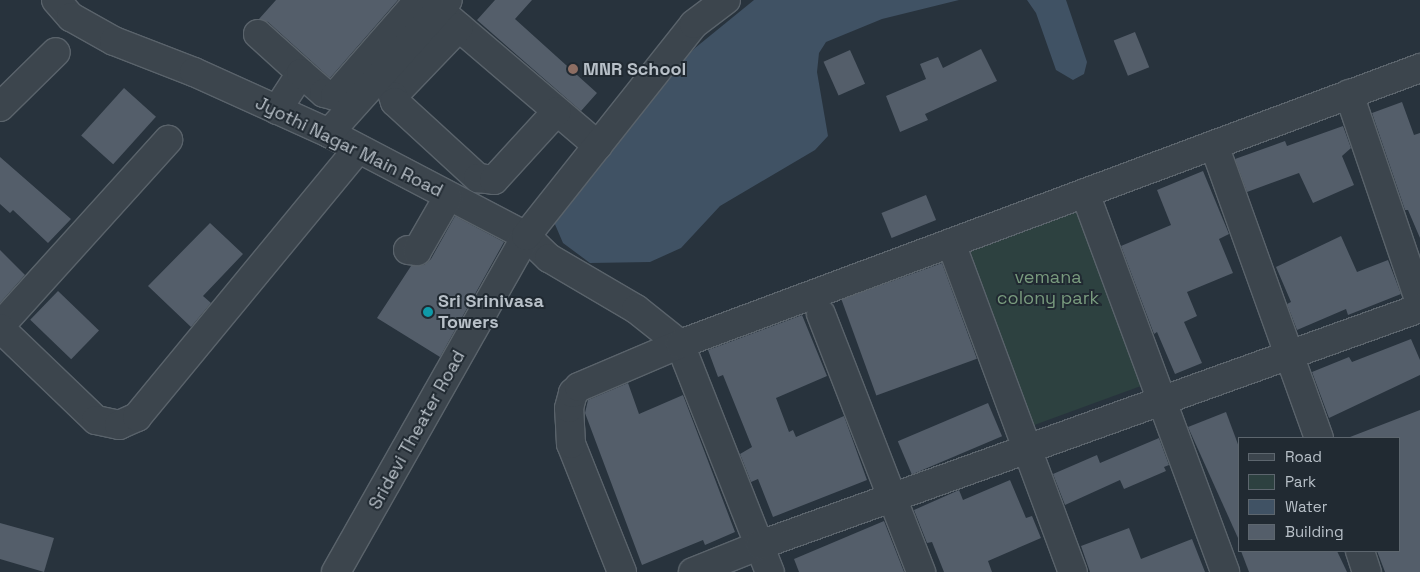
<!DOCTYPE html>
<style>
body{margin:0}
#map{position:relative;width:1420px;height:572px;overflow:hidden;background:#28333d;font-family:"Space Grotesk",sans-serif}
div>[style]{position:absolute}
.green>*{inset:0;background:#2d4140;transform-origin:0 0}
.water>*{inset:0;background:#405264}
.building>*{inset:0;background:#545e6a;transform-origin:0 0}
.roads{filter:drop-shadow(1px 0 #5a636b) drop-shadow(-1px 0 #5a636b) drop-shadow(0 1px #5a636b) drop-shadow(0 -1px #5a636b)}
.minor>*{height:28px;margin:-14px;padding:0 14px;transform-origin:14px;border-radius:14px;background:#3c454d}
.dots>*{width:14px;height:14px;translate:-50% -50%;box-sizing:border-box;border:2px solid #212a32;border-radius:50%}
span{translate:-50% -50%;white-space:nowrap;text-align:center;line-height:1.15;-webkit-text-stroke:4px #212a32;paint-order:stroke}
.poi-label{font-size:18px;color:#b8c0c8;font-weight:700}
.left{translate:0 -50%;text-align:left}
.street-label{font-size:18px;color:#b8c0c8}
.park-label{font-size:18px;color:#799b7e}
.legend{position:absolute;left:1238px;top:437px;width:162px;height:115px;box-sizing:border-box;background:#212a32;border:1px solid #5d666e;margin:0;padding:6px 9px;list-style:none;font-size:15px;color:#b8c0c8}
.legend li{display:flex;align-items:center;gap:10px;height:25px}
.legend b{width:25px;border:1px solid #5d666e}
</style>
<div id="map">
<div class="green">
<i style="left:1079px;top:199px;width:197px;height:120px;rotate:70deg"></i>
</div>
<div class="water">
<i style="clip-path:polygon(754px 0,959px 0,882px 19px,826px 42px,819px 53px,817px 72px,828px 136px,815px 150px,720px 206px,681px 248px,650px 262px,590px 263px,563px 243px,554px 222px,630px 117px,695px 48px)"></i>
<i style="clip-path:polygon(1027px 0,1066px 0,1087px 62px,1084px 74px,1073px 80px,1056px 70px,1036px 13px)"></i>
</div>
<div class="building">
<i style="clip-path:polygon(276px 0,398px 0,330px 78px,268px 22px,259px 19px)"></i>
<i style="clip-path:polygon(495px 0,532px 0,515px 19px,597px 93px,581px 111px,477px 20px)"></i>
<i style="left:1135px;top:32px;width:38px;height:23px;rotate:68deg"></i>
<i style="clip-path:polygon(981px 49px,997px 81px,925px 114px,928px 120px,900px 132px,886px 96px,926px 79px,920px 64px,938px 57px,943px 68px)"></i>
<i style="left:850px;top:50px;width:37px;height:29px;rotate:66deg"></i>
<i style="left:124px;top:88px;width:43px;height:64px;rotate:42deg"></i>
<i style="clip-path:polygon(1402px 102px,1414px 135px,1420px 133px,1420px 238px,1408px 210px,1405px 210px,1372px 113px)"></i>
<i style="clip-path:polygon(1343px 126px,1351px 148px,1342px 156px,1354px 185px,1313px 203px,1299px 173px,1247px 192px,1235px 159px,1285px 141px,1287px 146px)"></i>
<i style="clip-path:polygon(0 157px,71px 219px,48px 243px,13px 210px,10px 213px,0 204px)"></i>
<i style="clip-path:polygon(1203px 171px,1229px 234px,1219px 239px,1233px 273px,1187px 292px,1197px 316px,1184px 322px,1202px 363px,1175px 374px,1157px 332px,1154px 334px,1121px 246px,1171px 225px,1157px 190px)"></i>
<i style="left:926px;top:195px;width:27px;height:48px;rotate:68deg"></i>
<i style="clip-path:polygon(455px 216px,504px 242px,440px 357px,377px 318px,411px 266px,424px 265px,431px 259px)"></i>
<i style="clip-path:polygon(210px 223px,243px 254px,203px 296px,211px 303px,191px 327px,148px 286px)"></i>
<i style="clip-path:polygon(1341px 236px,1357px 272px,1388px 260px,1401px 294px,1348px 315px,1346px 309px,1297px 330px,1287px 304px,1291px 302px,1276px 267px)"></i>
<i style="clip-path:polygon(0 250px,25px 275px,0 303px)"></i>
<i style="left:942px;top:263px;width:102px;height:107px;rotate:70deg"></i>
<i style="left:58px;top:291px;width:57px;height:40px;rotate:44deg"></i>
<i style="clip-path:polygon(802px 315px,827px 376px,776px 398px,789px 432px,793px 430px,796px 437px,844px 416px,867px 480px,773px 517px,758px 479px,751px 482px,740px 454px,752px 447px,723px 375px,718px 377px,708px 350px)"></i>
<i style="clip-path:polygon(1411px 339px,1420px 360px,1420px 375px,1329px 418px,1312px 372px,1349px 357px,1352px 362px)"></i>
<i style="clip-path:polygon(628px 383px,639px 414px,683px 395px,735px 532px,705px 545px,703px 540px,642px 565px,585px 413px,588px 400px)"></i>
<i style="left:988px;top:403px;width:36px;height:98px;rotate:67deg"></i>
<i style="clip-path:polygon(1420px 410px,1420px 572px,1385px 572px,1377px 551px,1399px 551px,1399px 438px,1350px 437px)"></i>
<i style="clip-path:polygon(1226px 412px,1239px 447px,1238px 538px,1188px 427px)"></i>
<i style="clip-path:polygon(1159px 438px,1169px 465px,1164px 467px,1166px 471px,1124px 489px,1120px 480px,1065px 505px,1053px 474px,1097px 455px,1100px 463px)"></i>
<i style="clip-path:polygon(1010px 480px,1026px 518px,1032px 516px,1041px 538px,988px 561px,992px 572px,944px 572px,932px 542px,927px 543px,914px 510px,959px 490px,963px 500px)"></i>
<i style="clip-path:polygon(884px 521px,904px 572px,799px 572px,794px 559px)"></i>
<i style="clip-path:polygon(0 523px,54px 538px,44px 572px,0 559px)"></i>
<i style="clip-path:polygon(1129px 528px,1141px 559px,1192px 539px,1205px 572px,1090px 572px,1081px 546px)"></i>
<i style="clip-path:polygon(1241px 551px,1337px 551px,1347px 572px,1249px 572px)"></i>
</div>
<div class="roads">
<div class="minor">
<i style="left:56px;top:0;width:23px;rotate:49deg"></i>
<i style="left:71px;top:17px;width:49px;rotate:29.2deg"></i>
<i style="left:114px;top:41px;width:86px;rotate:21.2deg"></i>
<i style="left:194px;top:72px;width:148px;rotate:24.3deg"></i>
<i style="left:329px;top:133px;width:222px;rotate:27.6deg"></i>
<i style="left:526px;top:236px;width:32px;rotate:44deg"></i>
<i style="left:549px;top:258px;width:101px;rotate:30.4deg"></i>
<i style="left:636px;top:309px;width:56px;rotate:38.5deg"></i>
<i style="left:680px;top:344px;width:245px;rotate:68.5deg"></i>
<i style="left:439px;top:10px;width:209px;rotate:40.5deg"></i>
<i style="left:459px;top:27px;width:95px;rotate:133.7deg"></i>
<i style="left:393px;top:96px;width:6px;rotate:72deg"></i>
<i style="left:395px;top:102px;width:113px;rotate:42.5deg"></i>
<i style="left:478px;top:178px;width:16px;rotate:7deg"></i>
<i style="left:494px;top:180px;width:93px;rotate:-47.6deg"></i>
<i style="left:258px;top:34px;width:58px;rotate:42.2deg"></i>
<i style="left:1349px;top:94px;width:220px;rotate:71.2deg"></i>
<i style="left:0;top:107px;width:78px;rotate:-44.5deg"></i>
<i style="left:277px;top:110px;width:44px;rotate:-57deg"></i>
<i style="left:301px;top:73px;width:30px;rotate:41deg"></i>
<i style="left:324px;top:93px;width:11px;rotate:15deg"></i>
<i style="left:335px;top:96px;width:128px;rotate:-48.8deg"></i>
<i style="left:329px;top:133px;width:178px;rotate:-48.2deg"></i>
<i style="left:1214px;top:145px;width:311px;rotate:70.3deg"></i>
<i style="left:1085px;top:193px;width:404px;rotate:69.7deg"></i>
<i style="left:951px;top:243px;width:351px;rotate:69.7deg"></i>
<i style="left:408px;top:250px;width:9px;rotate:6deg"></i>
<i style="left:417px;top:251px;width:62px;rotate:-60.1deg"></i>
<i style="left:821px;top:314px;width:277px;rotate:68.8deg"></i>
<i style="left:0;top:326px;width:251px;rotate:-47.9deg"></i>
<i style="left:0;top:328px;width:133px;rotate:43.8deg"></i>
<i style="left:96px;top:420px;width:24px;rotate:12deg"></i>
<i style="left:119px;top:425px;width:20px;rotate:-24deg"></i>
<i style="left:137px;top:417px;width:346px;rotate:-50.5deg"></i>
<i style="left:1360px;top:551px;width:22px;rotate:72deg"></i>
<i style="left:336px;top:572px;width:386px;rotate:-60.5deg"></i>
<i style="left:526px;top:236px;width:270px;rotate:-51.6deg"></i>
<i style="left:694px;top:24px;width:40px;rotate:-37deg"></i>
<i style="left:622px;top:572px;width:138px;rotate:-111.7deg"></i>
<i style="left:571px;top:444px;width:36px;rotate:-93deg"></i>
<i style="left:569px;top:408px;width:16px;rotate:-75deg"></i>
<i style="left:573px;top:393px;width:8px;rotate:-45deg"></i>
<i style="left:579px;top:387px;width:110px;rotate:-23.1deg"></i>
<i style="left:680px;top:344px;width:790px;rotate:-20.45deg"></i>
<i style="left:693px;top:572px;width:72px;rotate:-21.9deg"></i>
<i style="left:760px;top:545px;width:701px;rotate:-19.75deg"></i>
</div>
</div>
<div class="dots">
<i style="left:573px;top:69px;background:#8d6e63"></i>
<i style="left:428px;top:312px;background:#0f9aa8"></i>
</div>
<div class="poi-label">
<span class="left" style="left:583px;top:69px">MNR School</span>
<span class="left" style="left:438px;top:312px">Sri Srinivasa<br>Towers</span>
</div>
<div class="street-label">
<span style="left:349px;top:147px;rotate:26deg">Jyothi Nagar Main Road</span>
<span style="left:417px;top:430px;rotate:-61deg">Sridevi Theater Road</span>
</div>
<div class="park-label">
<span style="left:1048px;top:288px">vemana<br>colony park</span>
</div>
<ul class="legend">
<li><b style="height:6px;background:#3c454d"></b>Road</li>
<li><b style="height:14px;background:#2d4140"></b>Park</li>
<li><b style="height:14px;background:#405264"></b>Water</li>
<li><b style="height:14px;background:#545e6a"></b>Building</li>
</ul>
</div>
